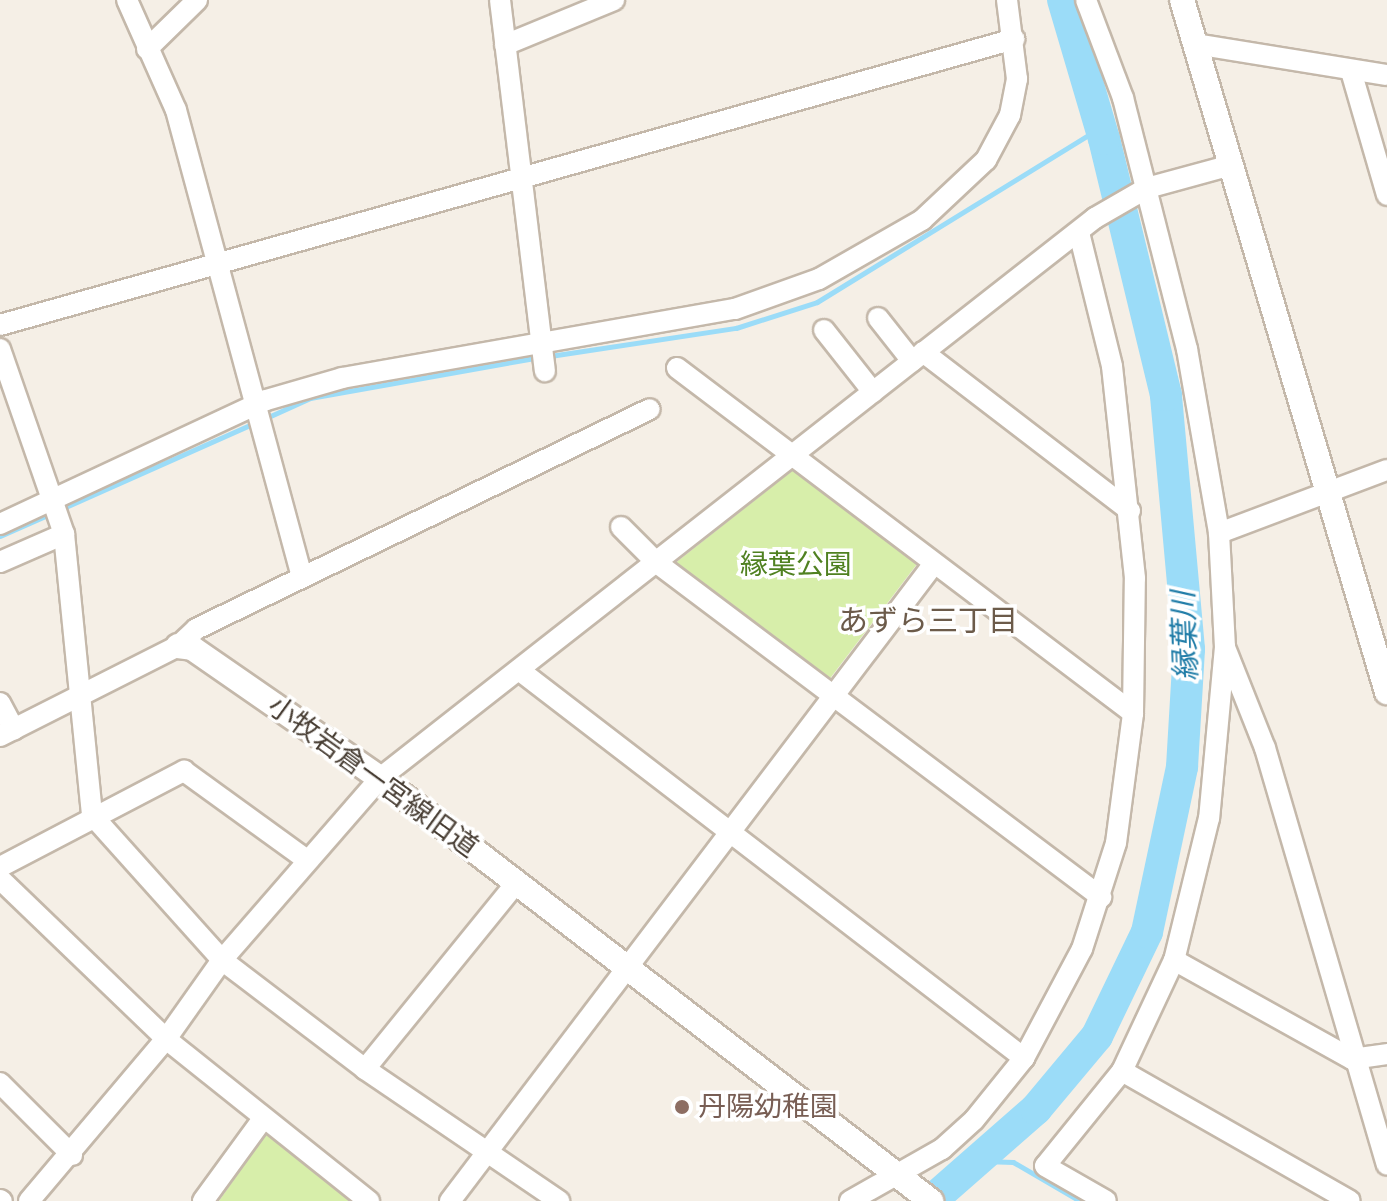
<!DOCTYPE html>
<meta charset="utf-8">
<style>
body{margin:0}
#map{position:relative;width:1387px;height:1201px;overflow:hidden;background:#f5efe6;font-family:Jost,"Noto Sans JP",sans-serif}
div>[style]{position:absolute}
.green>*{inset:0;background:#d7eeaa}
.stream>*{height:5px;margin:-2.5px;padding:0 2.5px;transform-origin:2.5px;border-radius:2.5px;background:#9bdcf8}
.river>*{height:32px;margin:-16px;padding:0 16px;transform-origin:16px;border-radius:16px;background:#9bdcf8}
.roads{filter:drop-shadow(2px 0 #c4b8aa) drop-shadow(-2px 0 #c4b8aa) drop-shadow(0 2px #c4b8aa) drop-shadow(0 -2px #c4b8aa)}
.minor>*{height:20px;margin:-10px;padding:0 10px;transform-origin:10px;border-radius:10px;background:#fff}
.tertiary>*{height:24px;margin:-12px;padding:0 12px;transform-origin:12px;border-radius:12px;background:#fff}
.dots>*{width:22px;height:22px;translate:-50% -50%;box-sizing:border-box;border:4px solid #fff;border-radius:50%}
span{translate:-50% -50%;white-space:nowrap;text-align:center;line-height:1.15;-webkit-text-stroke:7px #fff;paint-order:stroke}
.park-label{font-size:28px;color:#508121}
.street-label{font-size:28px;color:#483e34}
.education-label{font-size:28px;color:#785e54}
.left{translate:0 -50%;text-align:left}
.neighbourhood-label{font-size:30px;color:#6c5b4a}
.water-label{font-size:30px;color:#1f7ca7;font-style:italic}
</style>
<div id="map">
<div class="green">
<i style="clip-path:polygon(793px 470px,917px 564px,828px 681px,674px 564px)"></i>
<i style="clip-path:polygon(266px 1133px,354px 1201px,219px 1201px)"></i>
</div>
<div class="stream">
<i style="left:550px;top:356px;width:188px;rotate:-8.6deg"></i>
<i style="left:736px;top:328px;width:85px;rotate:-17.8deg"></i>
<i style="left:817px;top:302px;width:334px;rotate:-31.6deg"></i>
<i style="left:266px;top:418px;width:48px;rotate:-24.4deg"></i>
<i style="left:310px;top:398px;width:234px;rotate:-10.1deg"></i>
<i style="left:61px;top:509px;width:214px;rotate:-24deg"></i>
<i style="left:0;top:536px;width:57px;rotate:-23.9deg"></i>
<i style="left:983px;top:1161px;width:30px;rotate:2deg"></i>
<i style="left:1013px;top:1162px;width:78px;rotate:30.2deg"></i>
</div>
<div class="river">
<i style="left:931px;top:1201px;width:140px;rotate:-41.2deg"></i>
<i style="left:1036px;top:1109px;width:95px;rotate:-50.1deg"></i>
<i style="left:1097px;top:1036px;width:115px;rotate:-64.3deg"></i>
<i style="left:1147px;top:932px;width:169px;rotate:-78deg"></i>
<i style="left:1182px;top:767px;width:118px;rotate:-86.6deg"></i>
<i style="left:1189px;top:649px;width:255px;rotate:-95.2deg"></i>
<i style="left:1166px;top:395px;width:263px;rotate:-103.6deg"></i>
<i style="left:1104px;top:139px;width:145px;rotate:-106.4deg"></i>
</div>
<div class="roads">
<div class="minor">
<i style="left:127px;top:0;width:120px;rotate:66deg"></i>
<i style="left:176px;top:110px;width:483px;rotate:74.9deg"></i>
<i style="left:500px;top:0;width:374px;rotate:83.1deg"></i>
<i style="left:1086px;top:0;width:105px;rotate:69.3deg"></i>
<i style="left:1123px;top:98px;width:259px;rotate:75.7deg"></i>
<i style="left:1187px;top:349px;width:187px;rotate:80.1deg"></i>
<i style="left:1219px;top:533px;width:114px;rotate:87deg"></i>
<i style="left:1225px;top:647px;width:172px;rotate:95.3deg"></i>
<i style="left:1209px;top:818px;width:146px;rotate:103.8deg"></i>
<i style="left:1174px;top:960px;width:123px;rotate:115.1deg"></i>
<i style="left:1122px;top:1071px;width:122px;rotate:129deg"></i>
<i style="left:1045px;top:1166px;width:70px;rotate:29.8deg"></i>
<i style="left:1195px;top:44px;width:194px;rotate:9.2deg"></i>
<i style="left:505px;top:45px;width:118px;rotate:-22.4deg"></i>
<i style="left:147px;top:49px;width:70px;rotate:-44.4deg"></i>
<i style="left:1351px;top:71px;width:129px;rotate:73.8deg"></i>
<i style="left:878px;top:318px;width:55px;rotate:51.7deg"></i>
<i style="left:0;top:325px;width:1054px;rotate:-15.75deg"></i>
<i style="left:824px;top:330px;width:79px;rotate:51.7deg"></i>
<i style="left:0;top:349px;width:196px;rotate:70.9deg"></i>
<i style="left:64px;top:534px;width:282px;rotate:84.3deg"></i>
<i style="left:92px;top:815px;width:195px;rotate:48.1deg"></i>
<i style="left:222px;top:960px;width:180px;rotate:37.3deg"></i>
<i style="left:365px;top:1069px;width:235px;rotate:34.2deg"></i>
<i style="left:923px;top:352px;width:261px;rotate:37.5deg"></i>
<i style="left:677px;top:368px;width:572px;rotate:37.11deg"></i>
<i style="left:0;top:524px;width:293px;rotate:-25deg"></i>
<i style="left:266px;top:400px;width:79px;rotate:-16.1deg"></i>
<i style="left:342px;top:378px;width:399px;rotate:-10deg"></i>
<i style="left:735px;top:309px;width:89px;rotate:-19.7deg"></i>
<i style="left:819px;top:279px;width:119px;rotate:-29.8deg"></i>
<i style="left:922px;top:220px;width:88px;rotate:-43.2deg"></i>
<i style="left:986px;top:160px;width:51px;rotate:-61.9deg"></i>
<i style="left:1010px;top:115px;width:37px;rotate:-79deg"></i>
<i style="left:1017px;top:79px;width:80px;rotate:-97.2deg"></i>
<i style="left:621px;top:527px;width:51px;rotate:45deg"></i>
<i style="left:657px;top:563px;width:556px;rotate:36.95deg"></i>
<i style="left:1219px;top:533px;width:179px;rotate:-20.6deg"></i>
<i style="left:0;top:562px;width:70px;rotate:-23.6deg"></i>
<i style="left:1226px;top:650px;width:105px;rotate:68.3deg"></i>
<i style="left:1265px;top:748px;width:434px;rotate:73.7deg"></i>
<i style="left:519px;top:670px;width:637px;rotate:37.54deg"></i>
<i style="left:0;top:703px;width:30px;rotate:62deg"></i>
<i style="left:0;top:736px;width:199px;rotate:-26.8deg"></i>
<i style="left:178px;top:646px;width:25px;rotate:-43deg"></i>
<i style="left:196px;top:629px;width:504px;rotate:-25.85deg"></i>
<i style="left:0;top:867px;width:208px;rotate:-27.6deg"></i>
<i style="left:184px;top:771px;width:152px;rotate:35.9deg"></i>
<i style="left:0;top:879px;width:231px;rotate:43.9deg"></i>
<i style="left:166px;top:1039px;width:260px;rotate:38.6deg"></i>
<i style="left:1174px;top:960px;width:204px;rotate:29.1deg"></i>
<i style="left:1352px;top:1059px;width:35px;rotate:-8deg"></i>
<i style="left:365px;top:1069px;width:241px;rotate:-50.9deg"></i>
<i style="left:1122px;top:1071px;width:262px;rotate:29.7deg"></i>
<i style="left:0;top:1083px;width:102px;rotate:45deg"></i>
<i style="left:0;top:1200px;width:2px;rotate:27deg"></i>
<i style="left:29px;top:1201px;width:212px;rotate:-49.8deg"></i>
<i style="left:166px;top:1039px;width:97px;rotate:-54.7deg"></i>
<i style="left:222px;top:960px;width:241px;rotate:-49deg"></i>
<i style="left:380px;top:778px;width:908px;rotate:-38.07deg"></i>
<i style="left:1095px;top:218px;width:60px;rotate:-30deg"></i>
<i style="left:1147px;top:188px;width:87px;rotate:-15.3deg"></i>
<i style="left:203px;top:1201px;width:100px;rotate:-53.9deg"></i>
<i style="left:450px;top:1201px;width:799px;rotate:-52.79deg"></i>
<i style="left:850px;top:1201px;width:106px;rotate:-29.5deg"></i>
<i style="left:942px;top:1149px;width:43px;rotate:-42.2deg"></i>
<i style="left:974px;top:1120px;width:80px;rotate:-51.1deg"></i>
<i style="left:1024px;top:1058px;width:123px;rotate:-62deg"></i>
<i style="left:1082px;top:949px;width:111px;rotate:-72.2deg"></i>
<i style="left:1116px;top:843px;width:131px;rotate:-82.5deg"></i>
<i style="left:1133px;top:713px;width:135px;rotate:-89.2deg"></i>
<i style="left:1135px;top:578px;width:213px;rotate:-96.2deg"></i>
<i style="left:1112px;top:366px;width:137px;rotate:-103.9deg"></i>
</div>
<div class="tertiary">
<i style="left:1182px;top:0;width:722px;rotate:73.5deg"></i>
<i style="left:178px;top:646px;width:14px;rotate:8deg"></i>
<i style="left:192px;top:648px;width:229px;rotate:34.7deg"></i>
<i style="left:380px;top:778px;width:695px;rotate:37.51deg"></i>
</div>
</div>
<div class="dots">
<i style="left:682px;top:1107px;background:#8d6e63"></i>
</div>
<div class="park-label">
<span style="left:796px;top:565px">縁葉公園</span>
</div>
<div class="street-label">
<span style="left:373px;top:777px;rotate:36deg">小牧岩倉一宮線旧道</span>
</div>
<div class="education-label">
<span class="left" style="left:698px;top:1107px">丹陽幼稚園</span>
</div>
<div class="neighbourhood-label">
<span style="left:928px;top:621px">あずら三丁目</span>
</div>
<div class="water-label">
<span style="left:1185px;top:636px;rotate:-92deg">縁葉川</span>
</div>
</div>
